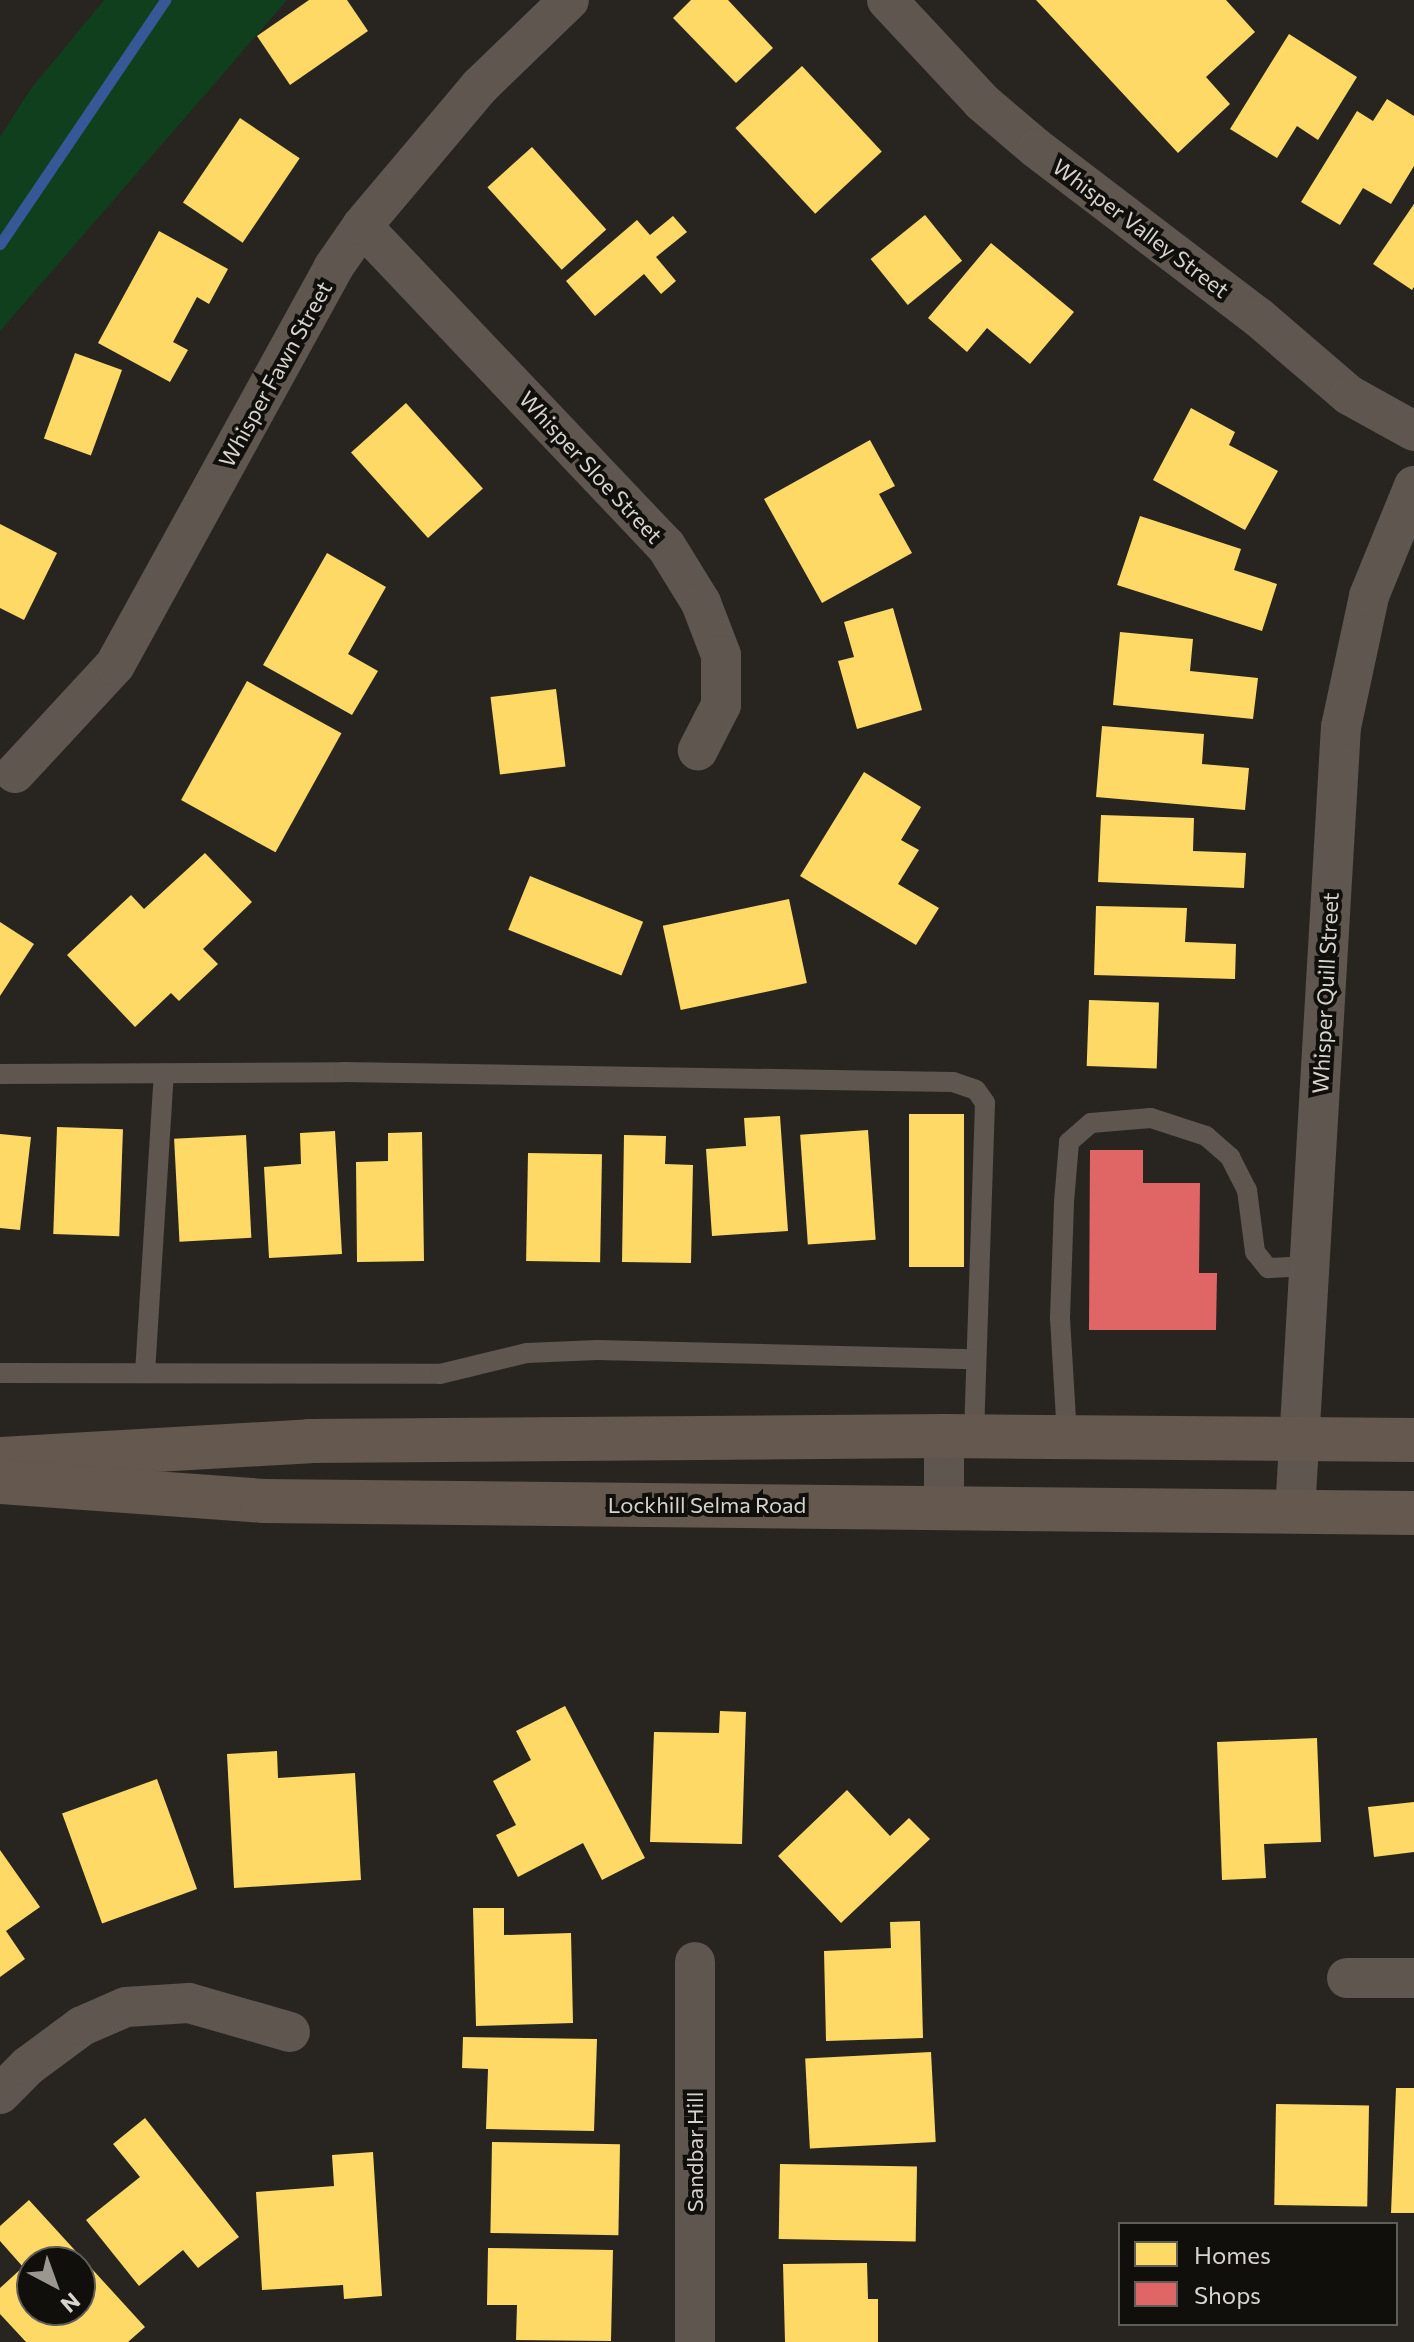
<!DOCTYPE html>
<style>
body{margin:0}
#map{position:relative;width:1414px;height:2342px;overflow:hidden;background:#282520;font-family:Commissioner,sans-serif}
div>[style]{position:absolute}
.green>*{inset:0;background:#103f1d}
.homes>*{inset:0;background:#ffd966;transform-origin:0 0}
.shops>*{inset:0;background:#e06666}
.stream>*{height:11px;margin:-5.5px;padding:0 5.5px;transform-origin:5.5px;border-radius:5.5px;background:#365897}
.service>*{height:20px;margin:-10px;padding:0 10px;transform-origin:10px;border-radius:10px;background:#5e564f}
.minor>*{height:40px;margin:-20px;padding:0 20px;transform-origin:20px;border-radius:20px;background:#5e564f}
.secondary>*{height:44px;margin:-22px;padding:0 22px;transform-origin:22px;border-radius:22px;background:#64584f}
span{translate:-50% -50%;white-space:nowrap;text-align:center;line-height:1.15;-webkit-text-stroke:8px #110f0b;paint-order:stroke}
.street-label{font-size:22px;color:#d7d3cd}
.legend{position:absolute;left:1118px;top:2222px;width:280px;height:104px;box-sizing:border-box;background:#110f0b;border:2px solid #605d59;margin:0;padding:10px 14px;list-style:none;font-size:24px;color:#d7d3cd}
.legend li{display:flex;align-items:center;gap:16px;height:40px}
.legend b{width:40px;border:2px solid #605d59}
.north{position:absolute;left:16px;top:2246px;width:80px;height:80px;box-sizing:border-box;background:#110f0b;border:2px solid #605d59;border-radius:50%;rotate:139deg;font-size:22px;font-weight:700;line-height:32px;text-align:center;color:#d7d3cd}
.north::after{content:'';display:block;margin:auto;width:28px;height:36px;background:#9a9690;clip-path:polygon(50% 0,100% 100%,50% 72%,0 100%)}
</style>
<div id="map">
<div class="green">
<i style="clip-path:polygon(104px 0,287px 0,0 331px,0 137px,30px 90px)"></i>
</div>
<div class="homes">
<i style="clip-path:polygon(309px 0,347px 0,368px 31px,290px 85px,257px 36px)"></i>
<i style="clip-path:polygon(691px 0,728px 0,773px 48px,736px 83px,673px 18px)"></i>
<i style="clip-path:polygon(1036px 0,1226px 0,1255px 32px,1206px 77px,1230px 104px,1178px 153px)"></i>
<i style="clip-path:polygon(1289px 34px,1357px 77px,1318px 140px,1297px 126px,1277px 158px,1230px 129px)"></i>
<i style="left:802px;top:66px;width:117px;height:91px;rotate:47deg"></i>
<i style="clip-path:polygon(1387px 99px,1414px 116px,1414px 166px,1391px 204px,1363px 188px,1340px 225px,1301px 202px,1357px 111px,1373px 121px)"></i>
<i style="left:240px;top:118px;width:72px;height:102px;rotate:34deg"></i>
<i style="left:532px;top:147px;width:111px;height:60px;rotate:48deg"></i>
<i style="clip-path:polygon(1414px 204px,1414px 287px,1412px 290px,1373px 264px)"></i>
<i style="left:925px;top:215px;width:59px;height:70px;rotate:51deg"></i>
<i style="clip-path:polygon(673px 216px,687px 232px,656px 257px,676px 281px,661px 294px,644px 274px,595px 316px,566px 281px,637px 220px,650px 235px)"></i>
<i style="clip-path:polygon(159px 231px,228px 269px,209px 304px,197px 297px,173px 342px,188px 350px,170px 382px,98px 343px)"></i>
<i style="clip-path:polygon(991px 243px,1074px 312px,1030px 364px,987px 328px,967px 352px,928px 318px)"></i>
<i style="left:75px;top:353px;width:50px;height:91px;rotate:20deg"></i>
<i style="left:406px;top:403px;width:115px;height:74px;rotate:48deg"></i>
<i style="clip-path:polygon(1191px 408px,1235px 432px,1229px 445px,1278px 471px,1245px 530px,1153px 480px)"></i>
<i style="clip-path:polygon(870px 440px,895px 486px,879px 494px,912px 553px,822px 603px,764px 499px)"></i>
<i style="clip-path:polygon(1140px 516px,1241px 549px,1234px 570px,1277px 584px,1262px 631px,1117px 585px)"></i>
<i style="clip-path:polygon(0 524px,57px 553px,24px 620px,0 608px)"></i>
<i style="clip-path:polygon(327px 553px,386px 587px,348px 654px,378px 671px,352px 715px,263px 665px)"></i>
<i style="clip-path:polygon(893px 608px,922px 710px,857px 729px,838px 661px,854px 657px,844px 622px)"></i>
<i style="clip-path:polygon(1120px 632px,1193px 639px,1190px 671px,1258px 678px,1253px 719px,1113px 705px)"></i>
<i style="left:247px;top:681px;width:108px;height:136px;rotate:29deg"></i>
<i style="left:556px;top:689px;width:78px;height:66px;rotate:83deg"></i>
<i style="clip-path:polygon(1102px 726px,1204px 734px,1202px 764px,1249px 768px,1245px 810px,1096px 797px)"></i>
<i style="clip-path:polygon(864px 772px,921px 807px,901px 840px,919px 850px,898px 884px,939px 908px,916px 945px,800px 876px)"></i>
<i style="clip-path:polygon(1101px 815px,1194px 818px,1193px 851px,1246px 853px,1244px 888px,1098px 882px)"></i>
<i style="clip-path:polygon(205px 853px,252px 902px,203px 949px,218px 964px,179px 1001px,171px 993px,135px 1027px,67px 955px,131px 895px,144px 909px)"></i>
<i style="left:530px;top:876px;width:122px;height:58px;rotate:22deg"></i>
<i style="left:789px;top:899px;width:86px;height:129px;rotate:78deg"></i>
<i style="clip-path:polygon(1096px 906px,1187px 908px,1185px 942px,1236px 944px,1235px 979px,1094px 975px)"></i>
<i style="clip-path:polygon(0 922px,34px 944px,0 996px)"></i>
<i style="left:1089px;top:1000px;width:70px;height:66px;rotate:2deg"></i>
<i style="left:964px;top:1114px;width:153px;height:55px;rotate:90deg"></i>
<i style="clip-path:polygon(780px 1116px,788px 1231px,712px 1236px,706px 1149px,746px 1146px,744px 1118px)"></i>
<i style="left:57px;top:1127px;width:66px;height:107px;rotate:2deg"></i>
<i style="left:868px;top:1130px;width:110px;height:68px;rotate:86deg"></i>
<i style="clip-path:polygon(335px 1131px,342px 1254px,269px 1258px,264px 1167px,301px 1164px,300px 1133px)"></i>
<i style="clip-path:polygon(422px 1132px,424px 1261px,357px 1262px,356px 1162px,388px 1161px,388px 1133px)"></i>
<i style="clip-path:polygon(0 1134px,31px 1137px,20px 1230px,0 1228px)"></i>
<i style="left:246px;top:1135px;width:103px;height:72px;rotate:87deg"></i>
<i style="clip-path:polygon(624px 1135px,666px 1136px,665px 1164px,693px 1165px,691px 1263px,622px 1262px)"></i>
<i style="left:528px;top:1153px;width:74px;height:108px;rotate:1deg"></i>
<i style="clip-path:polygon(565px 1706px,645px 1858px,602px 1880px,583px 1843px,518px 1877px,496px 1835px,516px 1825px,493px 1781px,531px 1760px,516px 1731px)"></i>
<i style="clip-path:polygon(720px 1711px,746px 1712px,742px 1844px,650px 1842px,654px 1732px,719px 1733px)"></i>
<i style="clip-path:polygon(1317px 1738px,1321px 1842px,1264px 1844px,1266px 1878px,1222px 1880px,1217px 1742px)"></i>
<i style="clip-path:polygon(277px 1751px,278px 1778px,355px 1773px,361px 1880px,234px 1888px,227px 1754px)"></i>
<i style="left:157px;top:1779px;width:117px;height:101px;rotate:70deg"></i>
<i style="clip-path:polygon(847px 1790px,890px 1836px,909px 1818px,930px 1839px,841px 1923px,778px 1856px)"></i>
<i style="clip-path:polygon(1414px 1802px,1414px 1852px,1374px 1857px,1368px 1807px)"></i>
<i style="clip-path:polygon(0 1850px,40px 1907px,6px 1931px,25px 1959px,0 1977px)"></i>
<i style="clip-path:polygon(473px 1908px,504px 1908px,504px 1935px,571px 1933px,573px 2023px,476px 2026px)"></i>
<i style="clip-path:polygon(920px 1921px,923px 2038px,826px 2041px,824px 1951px,891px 1948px,890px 1922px)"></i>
<i style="clip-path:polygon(463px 2037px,597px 2039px,594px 2131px,486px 2129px,488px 2069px,462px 2068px)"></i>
<i style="left:931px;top:2052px;width:90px;height:126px;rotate:87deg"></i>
<i style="clip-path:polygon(1396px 2088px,1414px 2088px,1414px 2213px,1391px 2213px)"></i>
<i style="left:1276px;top:2104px;width:93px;height:101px;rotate:1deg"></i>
<i style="clip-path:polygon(145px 2118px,239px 2237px,198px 2268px,183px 2250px,139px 2286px,86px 2220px,140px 2177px,113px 2144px)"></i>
<i style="left:492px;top:2142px;width:128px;height:91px;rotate:1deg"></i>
<i style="clip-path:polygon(373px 2152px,382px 2296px,344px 2299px,343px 2285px,262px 2290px,256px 2192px,334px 2186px,332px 2155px)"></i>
<i style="left:780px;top:2164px;width:137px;height:75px;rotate:1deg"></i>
<i style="clip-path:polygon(evenodd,29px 2200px,145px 2327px,128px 2342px,26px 2342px,0 2314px,0 2288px,23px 2267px,0 2241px,0 2226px,29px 2200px,32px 2262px,80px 2262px,80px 2310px,32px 2310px,32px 2262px)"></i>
<i style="clip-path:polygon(488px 2248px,613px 2250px,611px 2341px,516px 2340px,517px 2305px,487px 2305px)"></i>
<i style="clip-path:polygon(867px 2263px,868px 2299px,878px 2299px,878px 2342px,785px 2342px,783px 2264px)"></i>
</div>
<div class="shops">
<i style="clip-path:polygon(1090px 1150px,1143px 1150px,1143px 1183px,1200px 1183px,1199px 1273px,1217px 1273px,1216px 1330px,1089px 1330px)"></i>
</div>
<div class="stream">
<i style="left:0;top:244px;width:295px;rotate:-55.9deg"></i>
</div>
<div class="service">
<i style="left:0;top:1074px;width:343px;rotate:-0.3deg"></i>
<i style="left:343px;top:1072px;width:610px;rotate:0.94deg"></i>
<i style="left:953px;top:1082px;width:24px;rotate:19deg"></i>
<i style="left:976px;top:1090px;width:16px;rotate:55deg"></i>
<i style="left:985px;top:1103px;width:333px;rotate:91.9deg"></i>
<i style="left:0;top:1373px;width:440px;rotate:0.1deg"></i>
<i style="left:440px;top:1374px;width:89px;rotate:-13.6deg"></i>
<i style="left:527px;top:1353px;width:70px;rotate:-2.5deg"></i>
<i style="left:597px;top:1350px;width:375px;rotate:1.4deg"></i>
<i style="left:145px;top:1373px;width:300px;rotate:-86.4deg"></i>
<i style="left:1067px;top:1436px;width:118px;rotate:-93.4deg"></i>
<i style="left:1060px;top:1318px;width:116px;rotate:-88deg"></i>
<i style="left:1064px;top:1202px;width:60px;rotate:-85.2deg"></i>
<i style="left:1069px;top:1142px;width:29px;rotate:-41deg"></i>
<i style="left:1091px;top:1123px;width:60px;rotate:-4.8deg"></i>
<i style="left:1151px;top:1118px;width:58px;rotate:18.1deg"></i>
<i style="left:1206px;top:1136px;width:32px;rotate:41deg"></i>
<i style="left:1230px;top:1157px;width:37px;rotate:63deg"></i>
<i style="left:1247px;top:1190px;width:63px;rotate:82.6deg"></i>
<i style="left:1255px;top:1252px;width:21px;rotate:51deg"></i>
<i style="left:1268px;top:1268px;width:41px;rotate:-2.8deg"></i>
</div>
<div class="minor">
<i style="left:887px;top:0;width:139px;rotate:47deg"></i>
<i style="left:982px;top:102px;width:71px;rotate:40.4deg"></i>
<i style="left:1036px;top:148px;width:279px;rotate:37.3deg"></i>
<i style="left:1258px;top:317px;width:120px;rotate:40.6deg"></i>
<i style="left:1349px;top:395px;width:74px;rotate:29deg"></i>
<i style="left:362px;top:226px;width:441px;rotate:46.5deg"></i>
<i style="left:666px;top:546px;width:67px;rotate:58.4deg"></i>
<i style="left:701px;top:603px;width:56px;rotate:69deg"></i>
<i style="left:721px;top:655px;width:50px;rotate:90deg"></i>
<i style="left:721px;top:705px;width:51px;rotate:117.1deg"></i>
<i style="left:15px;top:773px;width:147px;rotate:-47.2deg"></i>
<i style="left:115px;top:665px;width:453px;rotate:-61.2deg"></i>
<i style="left:333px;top:268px;width:51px;rotate:-55.4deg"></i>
<i style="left:362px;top:226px;width:182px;rotate:-49.9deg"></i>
<i style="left:479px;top:87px;width:125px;rotate:-44deg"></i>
<i style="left:944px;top:1436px;width:70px;rotate:90deg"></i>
<i style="left:1295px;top:1512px;width:786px;rotate:-86.65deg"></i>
<i style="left:1341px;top:727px;width:134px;rotate:-77.9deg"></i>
<i style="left:1369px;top:596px;width:119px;rotate:-67.8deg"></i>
<i style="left:695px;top:1962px;width:380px;rotate:90deg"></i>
<i style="left:1347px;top:1978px;width:67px"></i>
<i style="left:0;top:2094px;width:40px;rotate:-45deg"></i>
<i style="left:28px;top:2066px;width:67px;rotate:-36.5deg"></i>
<i style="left:82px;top:2026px;width:48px;rotate:-23.4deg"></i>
<i style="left:126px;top:2007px;width:63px;rotate:-3.6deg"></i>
<i style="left:189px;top:2003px;width:105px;rotate:16deg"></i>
</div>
<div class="secondary">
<i style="left:1px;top:1459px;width:309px;rotate:-3.3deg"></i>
<i style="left:309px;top:1441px;width:635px;rotate:-0.45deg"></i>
<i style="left:944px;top:1436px;width:470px;rotate:0.5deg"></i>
<i style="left:0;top:1482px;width:264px;rotate:4.1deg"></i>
<i style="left:263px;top:1501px;width:1151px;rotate:0.6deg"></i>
</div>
<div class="street-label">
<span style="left:1141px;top:228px;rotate:37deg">Whisper Valley Street</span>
<span style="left:275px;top:374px;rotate:-61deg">Whisper Fawn Street</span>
<span style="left:591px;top:467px;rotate:47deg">Whisper Sloe Street</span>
<span style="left:1325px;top:993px;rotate:-87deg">Whisper Quill Street</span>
<span style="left:707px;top:1505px">Lockhill Selma Road</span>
<span style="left:695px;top:2152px;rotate:-90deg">Sandbar Hill</span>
</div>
<ul class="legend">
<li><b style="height:22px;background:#ffd966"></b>Homes</li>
<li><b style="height:22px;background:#e06666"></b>Shops</li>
</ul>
<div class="north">N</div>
</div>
